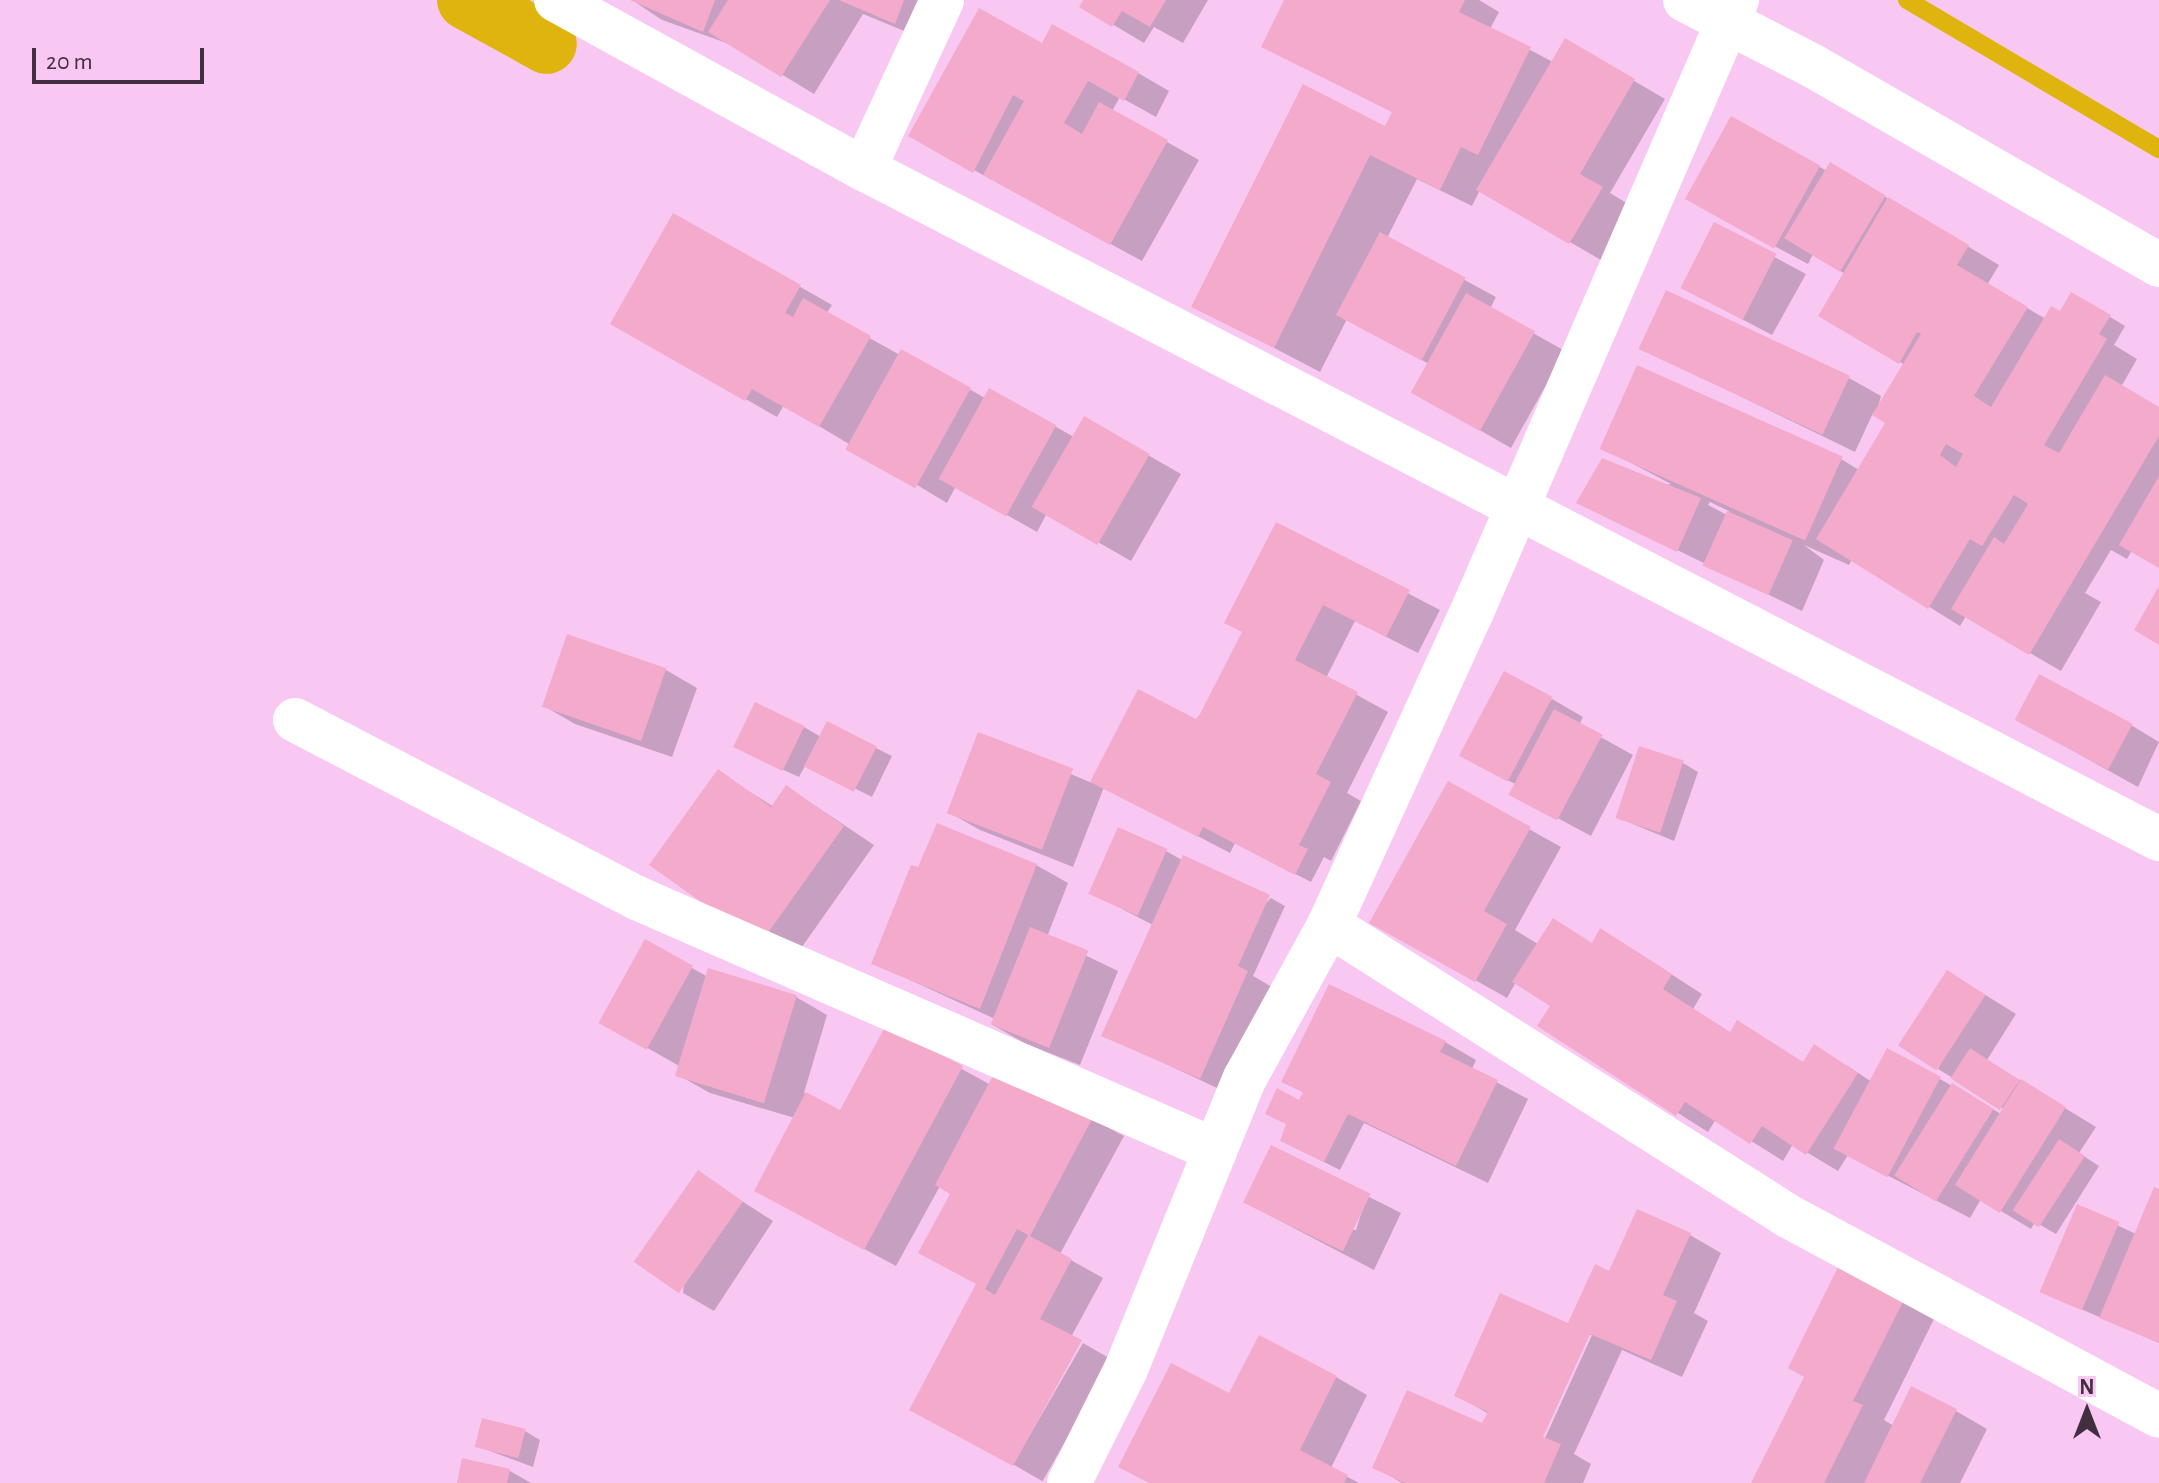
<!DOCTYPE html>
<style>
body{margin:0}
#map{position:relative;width:2159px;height:1483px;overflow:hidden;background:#f9c8f2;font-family:"Alegreya Sans",sans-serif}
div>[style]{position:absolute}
.shadow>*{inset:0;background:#0003;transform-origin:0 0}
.stream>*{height:18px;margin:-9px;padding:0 9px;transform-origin:9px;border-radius:9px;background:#e0b40f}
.canal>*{height:60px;margin:-30px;padding:0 30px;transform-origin:30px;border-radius:30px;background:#e0b40f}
.building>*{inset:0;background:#f3aacb;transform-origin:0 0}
.minor>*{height:44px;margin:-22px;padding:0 22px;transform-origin:22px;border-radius:22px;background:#fff}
.tertiary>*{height:44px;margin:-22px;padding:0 22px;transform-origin:22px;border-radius:22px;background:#fff}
span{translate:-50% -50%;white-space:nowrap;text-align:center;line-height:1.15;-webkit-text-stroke:7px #f9c8f2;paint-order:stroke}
.north{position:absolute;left:2047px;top:1371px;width:80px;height:80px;-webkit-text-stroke:6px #f9c8f2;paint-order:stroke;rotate:0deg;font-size:22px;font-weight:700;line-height:32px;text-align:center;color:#412e3e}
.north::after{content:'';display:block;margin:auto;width:28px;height:36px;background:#412e3e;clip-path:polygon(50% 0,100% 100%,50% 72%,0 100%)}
.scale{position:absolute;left:32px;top:48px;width:172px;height:36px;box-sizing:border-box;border:4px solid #412e3e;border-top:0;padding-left:10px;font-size:24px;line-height:28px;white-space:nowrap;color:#412e3e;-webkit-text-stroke:6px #f9c8f2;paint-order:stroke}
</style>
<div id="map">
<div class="shadow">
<i style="clip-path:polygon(632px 0,942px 0,926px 40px,863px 14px,814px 94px,735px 46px,662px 20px)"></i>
<i style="clip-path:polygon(1086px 0,1208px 0,1183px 43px,1154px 27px,1144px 43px,1082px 6px)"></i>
<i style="clip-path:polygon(1286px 0,1479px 0,1499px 12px,1490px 29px,1553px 62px,1566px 41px,1665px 99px,1610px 193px,1633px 207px,1601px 260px,1480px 190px,1472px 206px,1417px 179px,1387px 238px,1496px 297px,1490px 309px,1565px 351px,1511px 448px,1413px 392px,1429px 364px,1347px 319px,1320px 372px,1194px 306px,1386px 128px,1394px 113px,1263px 46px)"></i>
<i style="clip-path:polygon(1043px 46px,1138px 73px,1169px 91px,1156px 117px,1120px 97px,1112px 111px,1199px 160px,1142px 261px,911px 136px)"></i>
<i style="clip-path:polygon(evenodd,1732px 119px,1827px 171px,1862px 183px,1999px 265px,1987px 285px,2046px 319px,2076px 323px,2072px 294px,2125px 326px,2114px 345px,2137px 359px,2121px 387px,2159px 409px,2159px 565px,2132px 550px,2127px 559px,2111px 550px,2085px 593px,2101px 602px,2061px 671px,1966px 616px,1960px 626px,1852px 559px,1849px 565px,1804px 545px,1824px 560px,1802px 611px,1579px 502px,1671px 484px,1601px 447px,1841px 459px,1859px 470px,1887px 422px,1873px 413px,1855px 452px,1641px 348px,1667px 292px,1849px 378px,1881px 396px,1876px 413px,1905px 365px,1821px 316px,1845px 274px,1813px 254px,1808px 264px,1720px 217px,1732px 119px,1710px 502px,1729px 511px,1727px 515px,1708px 505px,1710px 502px)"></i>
<i style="clip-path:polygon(674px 215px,832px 305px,826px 314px,900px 355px,902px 351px,985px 398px,990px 390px,1074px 437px,1085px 419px,1181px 474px,1131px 561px,1047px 513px,1037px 532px,956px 486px,947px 503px,784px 405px,777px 417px,613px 323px)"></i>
<i style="clip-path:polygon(1715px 225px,1806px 274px,1772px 335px,1713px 304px)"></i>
<i style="clip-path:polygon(1277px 525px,1440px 610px,1418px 653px,1355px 621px,1326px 678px,1388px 712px,1347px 793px,1361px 801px,1331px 861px,1324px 857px,1311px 882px,1235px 843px,1230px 853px,1104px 787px,1073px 867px,980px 830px,948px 812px,979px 735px,1092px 783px,1197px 721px,1244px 632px)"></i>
<i style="clip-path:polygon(568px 637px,666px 670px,697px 688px,672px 757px,575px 724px,544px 706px)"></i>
<i style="clip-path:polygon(1552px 699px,1583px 717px,1579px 725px,1633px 755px,1591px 836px,1513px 794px,1517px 785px,1494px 773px)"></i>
<i style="clip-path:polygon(828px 724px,892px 756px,872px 797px,806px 764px,799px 777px,751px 755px,804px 727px,821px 737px)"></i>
<i style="clip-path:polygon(2131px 725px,2159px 742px,2138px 787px,2048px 737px)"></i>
<i style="clip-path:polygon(1683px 763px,1698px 772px,1674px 841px,1616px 817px)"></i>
<i style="clip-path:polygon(718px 772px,774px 807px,787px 787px,874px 845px,792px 961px,761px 943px)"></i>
<i style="clip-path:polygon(1449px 784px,1561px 847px,1515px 930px,1538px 944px,1632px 949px,1702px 994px,1693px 1009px,1731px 1033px,1804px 1063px,1846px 1065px,1872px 1082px,1940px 1079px,2001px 1114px,2004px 1109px,1938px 1069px,1979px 991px,2016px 1014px,1987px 1060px,2096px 1127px,2079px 1153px,2099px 1166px,2056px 1234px,2035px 1222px,2031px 1229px,1981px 1199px,1970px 1218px,1848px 1155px,1838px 1171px,1793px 1144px,1783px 1161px,1716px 1119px,1708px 1132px,1540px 1026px,1553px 1006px,1516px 982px,1507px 998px,1372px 922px)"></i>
<i style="clip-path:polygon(1166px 851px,1263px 906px,1271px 898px,1285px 906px,1253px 976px,1279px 991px,1232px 1095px,1104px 1035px,1153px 925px,1091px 893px)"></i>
<i style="clip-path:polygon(1036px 865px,1068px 883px,1047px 937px,1118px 971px,1080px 1065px,1024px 1043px,993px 1025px,995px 1019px,873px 963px)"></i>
<i style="clip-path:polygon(646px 942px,708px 977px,796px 997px,827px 1015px,804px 1093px,841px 1113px,887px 1028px,991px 1085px,1092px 1119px,1124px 1136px,1060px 1254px,1103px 1278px,1071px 1337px,912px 1409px,979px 1284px,952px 1193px,940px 1186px,896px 1266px,788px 1208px,795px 1118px,710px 1093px,678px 1075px,681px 1067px,600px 1021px)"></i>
<i style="clip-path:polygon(1445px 1042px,1476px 1060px,1472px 1069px,1528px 1099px,1488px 1183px,1364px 1123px,1340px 1170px,1298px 1149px,1304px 1093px,1283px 1081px)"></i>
<i style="clip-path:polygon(evenodd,1272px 1148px,1401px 1213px,1374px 1270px,1246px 1203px,1272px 1148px,1366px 1198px,1356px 1230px,1352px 1230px,1366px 1198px)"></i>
<i style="clip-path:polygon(698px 1173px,773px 1221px,714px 1311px,683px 1293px)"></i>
<i style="clip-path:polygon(2159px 1192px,2159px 1343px,2042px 1292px,2078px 1207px,2136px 1234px)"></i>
<i style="clip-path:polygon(evenodd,1690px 1235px,1721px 1253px,1694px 1313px,1708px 1321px,1682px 1377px,1622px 1350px,1574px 1454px,1591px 1464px,1583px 1483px,1402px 1483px,1375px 1467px,1483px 1426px,1489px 1414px,1456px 1395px,1569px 1326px,1610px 1274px,1690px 1235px,1587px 1335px,1592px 1335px,1541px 1447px,1537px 1445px,1587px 1335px)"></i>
<i style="clip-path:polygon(1840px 1268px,1935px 1317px,1884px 1420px,1894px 1426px,1956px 1411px,1987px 1429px,1960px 1483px,1753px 1483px,1806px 1376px)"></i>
<i style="left:1083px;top:1343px;width:34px;height:140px;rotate:30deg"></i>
<i style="clip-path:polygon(1336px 1377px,1367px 1395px,1331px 1468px,1359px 1483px,1150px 1483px,1230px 1395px)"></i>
<i style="clip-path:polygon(525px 1431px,540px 1440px,533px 1467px,477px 1446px)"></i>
<i style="clip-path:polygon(463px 1461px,510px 1471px,531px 1483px,459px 1483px)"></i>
</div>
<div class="stream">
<i style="left:1907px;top:0;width:293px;rotate:30.6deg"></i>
</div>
<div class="canal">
<i style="left:467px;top:0;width:91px;rotate:28.8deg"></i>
</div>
<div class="building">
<i style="clip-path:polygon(630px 0,715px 0,703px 32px)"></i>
<i style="clip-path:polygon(728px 0,830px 0,781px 77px,708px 32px)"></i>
<i style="clip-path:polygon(839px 0,904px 0,895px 24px)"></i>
<i style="clip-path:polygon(1083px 0,1166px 0,1150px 27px,1122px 11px,1112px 27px,1079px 7px)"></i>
<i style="clip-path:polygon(1284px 0,1465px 0,1459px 12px,1531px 47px,1478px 155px,1461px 147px,1440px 190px,1370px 155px,1274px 348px,1191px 307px,1303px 84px,1385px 126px,1392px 112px,1261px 47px)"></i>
<i style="clip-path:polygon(979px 8px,1042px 43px,1052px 24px,1139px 72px,1124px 101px,1088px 81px,1064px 123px,1082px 134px,1099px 102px,1168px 140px,1110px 245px,983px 175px,1024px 101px,1013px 95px,973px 173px,908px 136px)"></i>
<i style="clip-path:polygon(1565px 38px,1635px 79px,1580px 174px,1603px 187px,1569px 244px,1476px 190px)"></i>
<i style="left:1731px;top:116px;width:102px;height:95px;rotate:29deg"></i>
<i style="left:1830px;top:162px;width:65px;height:89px;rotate:31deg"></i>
<i style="clip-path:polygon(evenodd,1888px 197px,1969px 245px,1957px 265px,2028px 307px,1974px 396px,1991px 407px,2051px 306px,2060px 311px,2071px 292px,2111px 315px,2099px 334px,2107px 339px,2044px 445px,2059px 453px,2105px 375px,2159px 407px,2159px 436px,2029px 655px,1951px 609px,1994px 537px,2004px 544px,2028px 504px,2014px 495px,1982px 546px,1970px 539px,1928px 609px,1816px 539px,1885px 423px,1872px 415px,1921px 334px,1917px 332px,1899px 364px,1818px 316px,1888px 197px,1946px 444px,1963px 454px,1956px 467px,1940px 455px,1946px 444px)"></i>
<i style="clip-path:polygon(673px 213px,801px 285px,785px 313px,793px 317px,803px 298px,871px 336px,819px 427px,752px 389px,745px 401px,610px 324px)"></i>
<i style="left:1714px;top:222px;width:70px;height:74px;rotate:27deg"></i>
<i style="left:1380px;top:232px;width:97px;height:94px;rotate:28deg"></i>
<i style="left:1666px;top:290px;width:203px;height:65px;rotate:25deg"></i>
<i style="left:1466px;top:293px;width:79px;height:114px;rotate:29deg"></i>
<i style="left:901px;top:349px;width:80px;height:115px;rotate:29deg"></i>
<i style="left:1637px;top:365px;width:225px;height:92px;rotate:24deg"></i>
<i style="left:989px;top:388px;width:77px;height:104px;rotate:29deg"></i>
<i style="left:1084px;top:416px;width:76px;height:105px;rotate:30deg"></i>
<i style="clip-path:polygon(1602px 458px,1701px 498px,1677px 552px,1576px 503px)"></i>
<i style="clip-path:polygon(2159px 476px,2159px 568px,2119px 545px)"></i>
<i style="left:1727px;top:511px;width:72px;height:60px;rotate:24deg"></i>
<i style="clip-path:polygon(1276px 522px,1410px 590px,1386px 637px,1323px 605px,1295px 660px,1358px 692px,1316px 774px,1331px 782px,1299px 845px,1308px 849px,1295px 875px,1203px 827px,1198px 837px,1090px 782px,1138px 689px,1196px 719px,1200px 714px,1242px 632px,1224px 623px)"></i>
<i style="clip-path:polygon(2159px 586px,2159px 645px,2134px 630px)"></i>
<i style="left:567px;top:634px;width:105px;height:77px;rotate:19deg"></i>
<i style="left:1504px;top:671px;width:55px;height:96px;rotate:28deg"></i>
<i style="left:2039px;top:674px;width:106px;height:52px;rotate:28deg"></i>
<i style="left:755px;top:702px;width:55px;height:50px;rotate:26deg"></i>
<i style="left:1554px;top:709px;width:55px;height:97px;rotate:28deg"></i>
<i style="left:827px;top:721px;width:56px;height:51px;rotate:27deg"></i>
<i style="left:978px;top:732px;width:102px;height:87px;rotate:21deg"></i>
<i style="left:1639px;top:746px;width:47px;height:76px;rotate:18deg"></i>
<i style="clip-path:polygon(718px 769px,771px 807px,786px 785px,844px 826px,760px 944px,649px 865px)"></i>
<i style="clip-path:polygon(1448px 781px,1531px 827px,1484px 911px,1507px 924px,1475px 982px,1369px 923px)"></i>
<i style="clip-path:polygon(937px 823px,1037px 864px,980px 1009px,871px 964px,911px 865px,918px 867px)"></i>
<i style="left:1118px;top:827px;width:54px;height:73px;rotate:24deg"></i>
<i style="clip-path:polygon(1183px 855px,1270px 895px,1238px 966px,1248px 971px,1200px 1079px,1101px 1036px)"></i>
<i style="clip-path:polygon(1553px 918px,1592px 943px,1600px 928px,1672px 974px,1663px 989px,1730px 1032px,1737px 1020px,1803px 1062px,1814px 1044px,1858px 1073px,1806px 1155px,1762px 1126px,1750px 1144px,1685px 1102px,1676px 1116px,1537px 1026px,1550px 1006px,1512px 982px)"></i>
<i style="left:1030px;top:927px;width:63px;height:105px;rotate:22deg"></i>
<i style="left:645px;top:939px;width:55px;height:96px;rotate:29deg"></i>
<i style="left:708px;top:968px;width:93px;height:113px;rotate:17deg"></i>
<i style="left:1947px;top:970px;width:46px;height:90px;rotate:33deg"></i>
<i style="clip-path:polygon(1329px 984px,1446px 1041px,1440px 1052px,1498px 1080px,1456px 1166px,1348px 1114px,1324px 1162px,1280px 1141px,1286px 1124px,1265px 1114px,1277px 1088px,1299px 1100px,1303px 1092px,1281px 1082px)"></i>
<i style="clip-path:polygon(886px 1025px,963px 1066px,864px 1250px,754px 1191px,806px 1092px,840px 1110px)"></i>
<i style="left:1887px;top:1048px;width:61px;height:114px;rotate:28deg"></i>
<i style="left:1970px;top:1048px;width:59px;height:36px;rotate:33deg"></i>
<i style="clip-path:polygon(evenodd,998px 1066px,1093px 1117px,1030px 1236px,1072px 1259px,1040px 1319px,1082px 1340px,1013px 1466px,909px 1410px,976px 1284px,918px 1253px,950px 1194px,935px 1185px,998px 1066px,1017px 1229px,1028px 1235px,995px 1295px,985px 1289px,1017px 1229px)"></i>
<i style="left:2021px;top:1079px;width:53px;height:125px;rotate:32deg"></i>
<i style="left:1952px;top:1083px;width:49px;height:109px;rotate:32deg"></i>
<i style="left:2059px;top:1139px;width:31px;height:85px;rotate:33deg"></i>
<i style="left:1271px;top:1145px;width:111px;height:64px;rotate:26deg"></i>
<i style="left:698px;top:1170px;width:55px;height:112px;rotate:35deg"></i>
<i style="clip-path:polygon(2154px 1187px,2159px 1189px,2159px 1343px,2099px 1318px)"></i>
<i style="left:2077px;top:1204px;width:46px;height:96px;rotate:23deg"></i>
<i style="clip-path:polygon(1637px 1209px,1691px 1233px,1663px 1295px,1677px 1301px,1651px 1360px,1590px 1334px,1543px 1437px,1561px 1444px,1544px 1483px,1405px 1483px,1372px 1468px,1407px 1390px,1482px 1423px,1488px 1412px,1454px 1396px,1500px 1293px,1568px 1323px,1595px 1264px,1609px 1271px)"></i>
<i style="clip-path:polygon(1839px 1265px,1905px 1298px,1853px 1401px,1863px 1405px,1824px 1483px,1751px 1483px,1804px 1377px,1788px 1368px)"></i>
<i style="clip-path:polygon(1259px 1335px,1337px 1376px,1300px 1450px,1348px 1475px,1344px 1483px,1149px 1483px,1118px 1467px,1171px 1363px,1229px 1393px)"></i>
<i style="clip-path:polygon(1911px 1386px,1957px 1409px,1920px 1483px,1864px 1483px)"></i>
<i style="left:482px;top:1418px;width:45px;height:30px;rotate:14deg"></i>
<i style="clip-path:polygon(462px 1458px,510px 1469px,507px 1483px,457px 1483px)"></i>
</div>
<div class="minor">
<i style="left:556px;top:0;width:351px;rotate:28.8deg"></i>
<i style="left:864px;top:169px;width:1458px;rotate:27.36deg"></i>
<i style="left:864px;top:169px;width:186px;rotate:-65.2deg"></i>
<i style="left:295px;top:720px;width:386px;rotate:27.5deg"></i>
<i style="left:637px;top:898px;width:631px;rotate:23.56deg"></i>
<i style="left:1329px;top:925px;width:543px;rotate:32.37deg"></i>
<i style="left:1788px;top:1216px;width:421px;rotate:28.3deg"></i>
<i style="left:1069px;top:1483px;width:127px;rotate:-63.4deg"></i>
<i style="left:1126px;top:1369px;width:314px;rotate:-67.8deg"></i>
<i style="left:1245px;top:1078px;width:175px;rotate:-61.2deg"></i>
<i style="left:1329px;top:925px;width:342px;rotate:-65.5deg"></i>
<i style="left:1471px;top:614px;width:669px;rotate:-66.58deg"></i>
</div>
<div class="tertiary">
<i style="left:1685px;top:0;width:144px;rotate:27.3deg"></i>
<i style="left:1813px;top:66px;width:399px;rotate:29.9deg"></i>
</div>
<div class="north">N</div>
<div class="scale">20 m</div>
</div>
